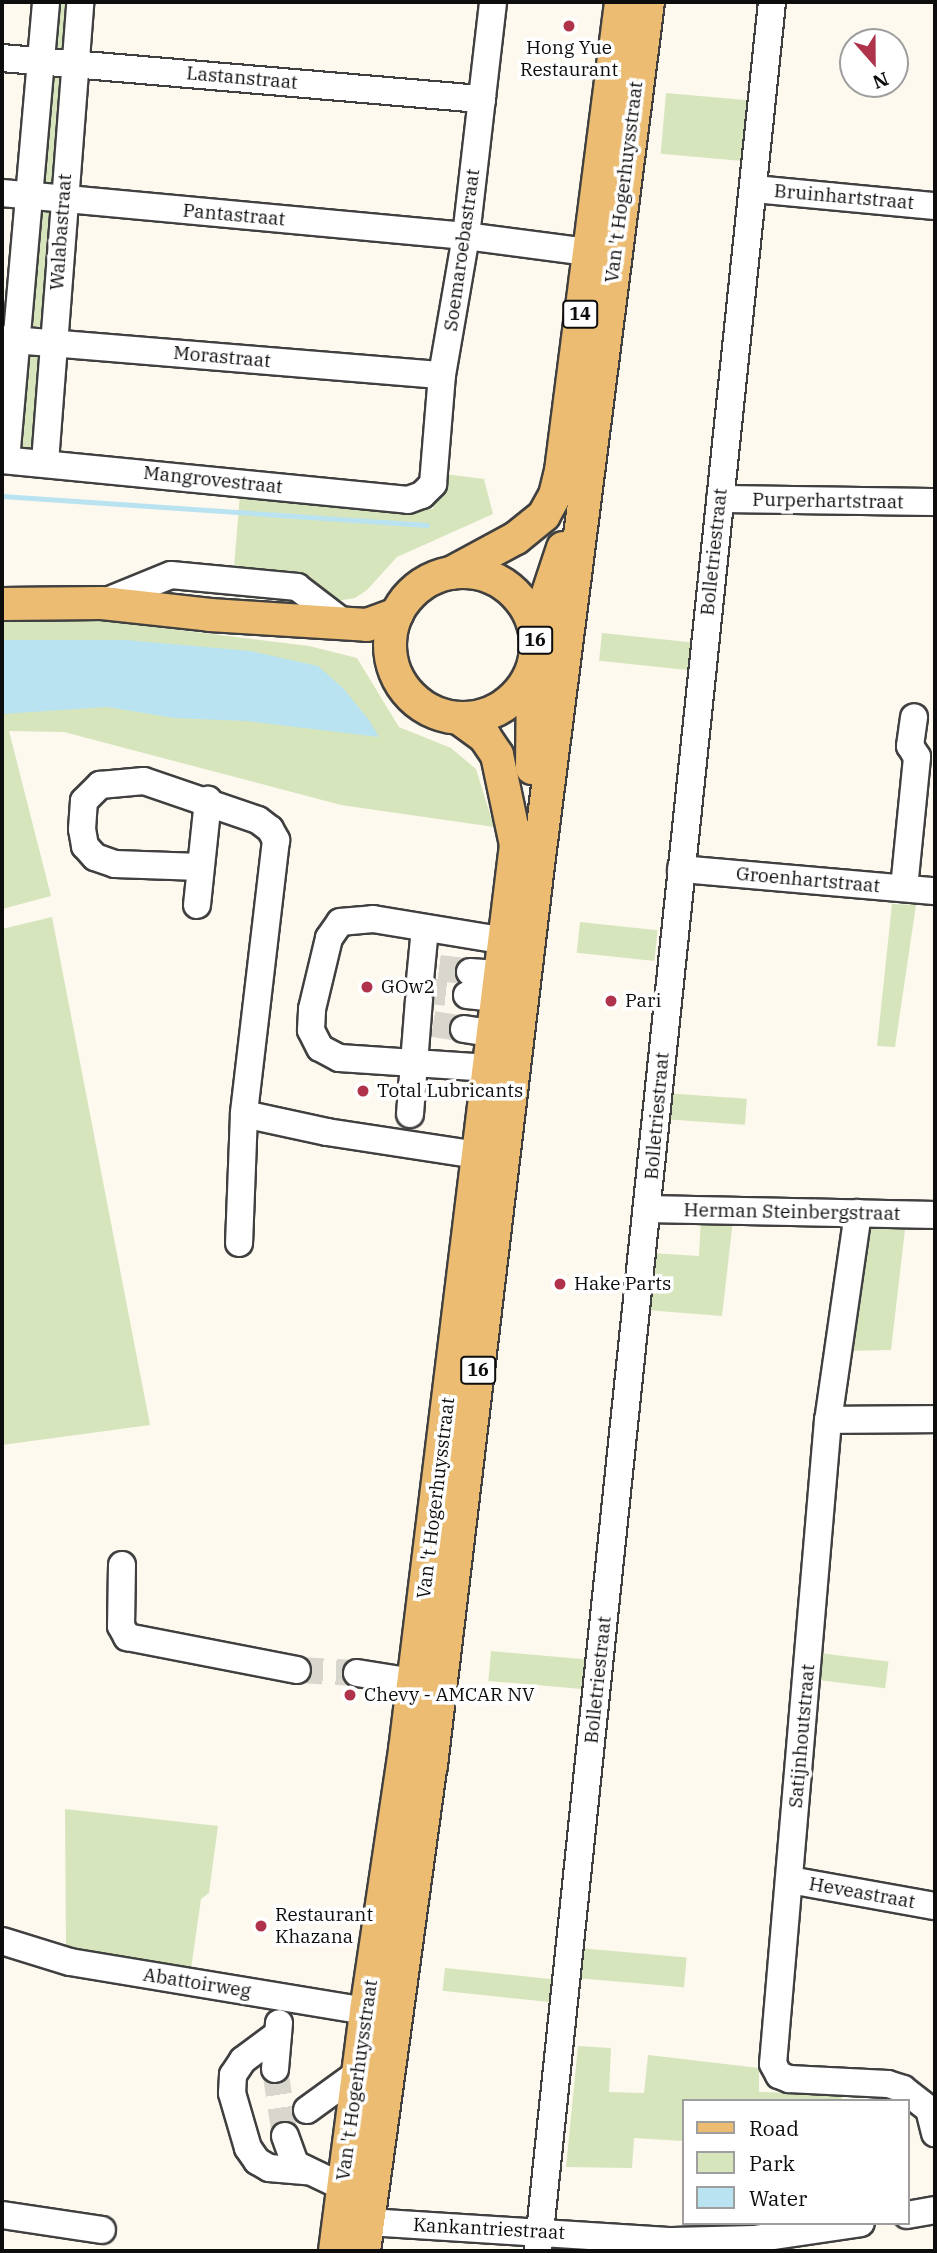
<!DOCTYPE html>
<style>
body{margin:0}
#map{position:relative;width:937px;height:2253px;overflow:hidden;background:#fdf9ef;font-family:"IBM Plex Serif",serif}
div>[style]{position:absolute}
.green>*{inset:0;background:#d7e5bc;transform-origin:0 0}
.water>*{inset:0;background:#b9e3f0}
.stream>*{height:5px;margin:-2.5px;padding:0 2.5px;transform-origin:2.5px;border-radius:2.5px;background:#b9e3f0}
.minor-tunnel>*{height:26px;margin-top:-13px;transform-origin:0;background:repeating-linear-gradient(90deg,#d9d6cd 0 26px,transparent 0 39px)}
.roads{filter:drop-shadow(2px 0 #404040) drop-shadow(-2px 0 #404040) drop-shadow(0 2px #404040) drop-shadow(0 -2px #404040)}
.minor>*{height:26px;margin:-13px;padding:0 13px;transform-origin:13px;border-radius:13px;background:#fff}
.major>*{height:32px;margin:-16px;padding:0 16px;transform-origin:16px;border-radius:16px;background:#ebbc72}
.major>.ring{margin:-16px;padding:0;box-sizing:content-box;background:none;border:32px solid #ebbc72;border-radius:50%}
.dots>*{width:19px;height:19px;translate:-50% -50%;box-sizing:border-box;border:4px solid #fff;border-radius:50%}
span{translate:-50% -50%;white-space:nowrap;text-align:center;line-height:1.15;-webkit-text-stroke:7px #fff;paint-order:stroke}
.shield-label span{padding:2px 5px;background:#fff;border:2px solid;border-radius:5px;-webkit-text-stroke-width:0}
.shield-label{font-size:18px;color:#0d0d0d;font-weight:700}
.poi-label{font-size:19px;color:#0d0d0d}
.left{translate:0 -50%;text-align:left}
.street-label{font-size:19px;color:#0d0d0d}
.frame{position:absolute;inset:0;border:4px solid #0d0d0d;pointer-events:none}
.legend{position:absolute;left:682px;top:2099px;width:228px;height:126px;box-sizing:border-box;background:#fff;border:2px solid #9e9e9e;margin:0;padding:9px 12px;list-style:none;font-size:21px;color:#0d0d0d}
.legend li{display:flex;align-items:center;gap:14px;height:35px}
.legend b{width:35px;border:2px solid #9e9e9e}
.north{position:absolute;left:839px;top:28px;width:70px;height:70px;box-sizing:border-box;background:#fff;border:2px solid #9e9e9e;border-radius:50%;rotate:159deg;font-size:19px;font-weight:700;line-height:28px;text-align:center;color:#0d0d0d}
.north::after{content:'';display:block;margin:auto;width:24px;height:32px;background:#af334b;clip-path:polygon(50% 0,100% 100%,50% 72%,0 100%)}
</style>
<div id="map">
<div class="green">
<i style="clip-path:polygon(52px 2px,70px 2px,65px 53px,55px 56px)"></i>
<i style="clip-path:polygon(49px 73px,64px 76px,54px 186px,43px 188px,45px 86px)"></i>
<i style="left:666px;top:93px;width:82px;height:61px;rotate:5deg"></i>
<i style="clip-path:polygon(50px 206px,42px 326px,29px 328px,35px 207px)"></i>
<i style="clip-path:polygon(26px 355px,38px 356px,42px 369px,37px 453px,13px 452px)"></i>
<i style="clip-path:polygon(437px 473px,484px 479px,493px 514px,397px 557px,367px 590px,355px 598px,331px 602px,283px 572px,234px 568px,240px 493px,433px 509px)"></i>
<i style="clip-path:polygon(47px 614px,309px 646px,357px 658px,399px 727px,451px 748px,476px 769px,494px 827px,341px 805px,64px 732px,9px 731px,51px 896px,2px 909px,2px 617px)"></i>
<i style="left:602px;top:633px;width:91px;height:28px;rotate:6deg"></i>
<i style="clip-path:polygon(892px 904px,916px 905px,895px 1047px,877px 1046px)"></i>
<i style="clip-path:polygon(52px 917px,150px 1425px,2px 1445px,2px 929px)"></i>
<i style="left:580px;top:922px;width:78px;height:31px;rotate:6deg"></i>
<i style="left:664px;top:1093px;width:83px;height:26px;rotate:4deg"></i>
<i style="clip-path:polygon(701px 1217px,733px 1220px,722px 1316px,646px 1310px,652px 1253px,699px 1256px)"></i>
<i style="clip-path:polygon(906px 1221px,891px 1350px,842px 1351px,861px 1226px)"></i>
<i style="left:491px;top:1651px;width:102px;height:30px;rotate:5deg"></i>
<i style="left:819px;top:1653px;width:70px;height:27px;rotate:7deg"></i>
<i style="clip-path:polygon(65px 1809px,218px 1826px,209px 1893px,201px 1899px,191px 1969px,66px 1951px)"></i>
<i style="left:579px;top:1948px;width:108px;height:30px;rotate:5deg"></i>
<i style="left:445px;top:1968px;width:117px;height:23px;rotate:6deg"></i>
<i style="clip-path:polygon(578px 2046px,611px 2048px,609px 2092px,644px 2093px,648px 2055px,759px 2068px,759px 2092px,841px 2094px,842px 2101px,683px 2101px,683px 2141px,634px 2138px,632px 2168px,566px 2167px)"></i>
</div>
<div class="water">
<i style="clip-path:polygon(2px 640px,126px 640px,251px 651px,318px 666px,343px 688px,369px 720px,379px 737px,246px 721px,174px 718px,107px 707px,2px 714px)"></i>
</div>
<div class="stream">
<i style="left:2px;top:496px;width:426px;rotate:3.9deg"></i>
</div>
<div class="minor-tunnel">
<i style="left:439px;top:968px;width:31px;rotate:7deg"></i>
<i style="left:420px;top:990px;width:47px;rotate:6.1deg"></i>
<i style="left:433px;top:1024px;width:31px;rotate:9deg"></i>
<i style="left:297px;top:1670px;width:60px;rotate:2.9deg"></i>
<i style="left:275px;top:2069px;width:68px;rotate:81.5deg"></i>
</div>
<div class="roads">
<div class="minor">
<i style="left:2px;top:58px;width:482px;rotate:4.9deg"></i>
<i style="left:754px;top:189px;width:182px;rotate:5.4deg"></i>
<i style="left:2px;top:193px;width:466px;rotate:5.3deg"></i>
<i style="left:466px;top:236px;width:123px;rotate:7.5deg"></i>
<i style="left:2px;top:339px;width:441px;rotate:4.7deg"></i>
<i style="left:2px;top:460px;width:408px;rotate:5.6deg"></i>
<i style="left:408px;top:500px;width:15px;rotate:-20deg"></i>
<i style="left:422px;top:495px;width:16px;rotate:-45deg"></i>
<i style="left:433px;top:484px;width:109px;rotate:-85.3deg"></i>
<i style="left:442px;top:375px;width:141px;rotate:-80.2deg"></i>
<i style="left:466px;top:236px;width:236px;rotate:-83.4deg"></i>
<i style="left:6px;top:460px;width:460px;rotate:-85deg"></i>
<i style="left:45px;top:462px;width:461px;rotate:-85.6deg"></i>
<i style="left:720px;top:499px;width:215px;rotate:0.8deg"></i>
<i style="left:102px;top:603px;width:74px;rotate:-22.1deg"></i>
<i style="left:171px;top:575px;width:127px;rotate:5.4deg"></i>
<i style="left:297px;top:587px;width:59px;rotate:37.5deg"></i>
<i style="left:200px;top:867px;width:85px;rotate:-178deg"></i>
<i style="left:115px;top:864px;width:21px;rotate:-161deg"></i>
<i style="left:95px;top:857px;width:15px;rotate:-132deg"></i>
<i style="left:85px;top:846px;width:17px;rotate:-100deg"></i>
<i style="left:82px;top:829px;width:28px;rotate:-86deg"></i>
<i style="left:84px;top:801px;width:23px;rotate:-45deg"></i>
<i style="left:100px;top:785px;width:44px;rotate:-5.2deg"></i>
<i style="left:144px;top:781px;width:120px;rotate:18.9deg"></i>
<i style="left:258px;top:820px;width:15px;rotate:37deg"></i>
<i style="left:270px;top:829px;width:13px;rotate:61deg"></i>
<i style="left:276px;top:840px;width:276px;rotate:96.7deg"></i>
<i style="left:244px;top:1114px;width:129px;rotate:92.2deg"></i>
<i style="left:681px;top:869px;width:255px;rotate:5deg"></i>
<i style="left:904px;top:888px;width:132px;rotate:-84.3deg"></i>
<i style="left:917px;top:757px;width:13px;rotate:-122deg"></i>
<i style="left:910px;top:746px;width:29px;rotate:-82deg"></i>
<i style="left:197px;top:905px;width:106px;rotate:-84deg"></i>
<i style="left:470px;top:972px;width:31px;rotate:4deg"></i>
<i style="left:420px;top:980px;width:52px;rotate:-84.5deg"></i>
<i style="left:467px;top:995px;width:31px;rotate:6deg"></i>
<i style="left:464px;top:1029px;width:30px;rotate:9deg"></i>
<i style="left:489px;top:1068px;width:150px;rotate:-176.2deg"></i>
<i style="left:339px;top:1058px;width:21px;rotate:-152deg"></i>
<i style="left:320px;top:1048px;width:20px;rotate:-117deg"></i>
<i style="left:311px;top:1030px;width:21px;rotate:-87deg"></i>
<i style="left:312px;top:1009px;width:73px;rotate:-76.5deg"></i>
<i style="left:329px;top:938px;width:19px;rotate:-55deg"></i>
<i style="left:340px;top:922px;width:33px;rotate:-5deg"></i>
<i style="left:373px;top:919px;width:135px;rotate:9.4deg"></i>
<i style="left:244px;top:1114px;width:85px;rotate:12.2deg"></i>
<i style="left:327px;top:1132px;width:153px;rotate:8.7deg"></i>
<i style="left:410px;top:1114px;width:115px;rotate:-85.5deg"></i>
<i style="left:648px;top:1209px;width:287px;rotate:1.2deg"></i>
<i style="left:858px;top:1213px;width:209px;rotate:98.2deg"></i>
<i style="left:828px;top:1420px;width:646px;rotate:94.88deg"></i>
<i style="left:773px;top:2064px;width:13px;rotate:61deg"></i>
<i style="left:779px;top:2075px;width:11px;rotate:22deg"></i>
<i style="left:789px;top:2079px;width:99px;rotate:2.9deg"></i>
<i style="left:888px;top:2084px;width:16px;rotate:18deg"></i>
<i style="left:903px;top:2089px;width:33px;rotate:38deg"></i>
<i style="left:929px;top:2109px;width:25px;rotate:76deg"></i>
<i style="left:828px;top:1420px;width:107px;rotate:-0.5deg"></i>
<i style="left:122px;top:1565px;width:61px;rotate:90.9deg"></i>
<i style="left:121px;top:1626px;width:13px;rotate:61deg"></i>
<i style="left:127px;top:1637px;width:173px;rotate:11deg"></i>
<i style="left:357px;top:1673px;width:57px;rotate:9.1deg"></i>
<i style="left:790px;top:1880px;width:147px;rotate:10.2deg"></i>
<i style="left:2px;top:1941px;width:71px;rotate:17.2deg"></i>
<i style="left:70px;top:1962px;width:319px;rotate:9.4deg"></i>
<i style="left:278px;top:2034px;width:44px;rotate:143.4deg"></i>
<i style="left:243px;top:2060px;width:18px;rotate:124deg"></i>
<i style="left:233px;top:2075px;width:18px;rotate:93deg"></i>
<i style="left:232px;top:2093px;width:57px;rotate:73.8deg"></i>
<i style="left:248px;top:2148px;width:16px;rotate:55deg"></i>
<i style="left:257px;top:2161px;width:14px;rotate:30deg"></i>
<i style="left:269px;top:2168px;width:38px;rotate:5deg"></i>
<i style="left:275px;top:2069px;width:46px;rotate:-85deg"></i>
<i style="left:307px;top:2110px;width:63px;rotate:-36deg"></i>
<i style="left:285px;top:2136px;width:30px;rotate:70deg"></i>
<i style="left:295px;top:2164px;width:53px;rotate:25.6deg"></i>
<i style="left:2px;top:2215px;width:101px;rotate:8.5deg"></i>
<i style="left:907px;top:2215px;width:28px;rotate:-10deg"></i>
<i style="left:368px;top:2222px;width:305px;rotate:3.6deg"></i>
<i style="left:672px;top:2241px;width:82px;rotate:-1.4deg"></i>
<i style="left:754px;top:2239px;width:108px;rotate:-8.5deg"></i>
<i style="left:538px;top:2251px;width:2261px;rotate:-84.06deg"></i>
</div>
<div class="major">
<i class="ring" style="left:390px;top:572px;width:114px;height:114px"></i>
<i style="left:451px;top:573px;width:74px;rotate:-28.3deg"></i>
<i style="left:516px;top:538px;width:36px;rotate:-39deg"></i>
<i style="left:544px;top:515px;width:23px;rotate:-61deg"></i>
<i style="left:555px;top:495px;width:25px;rotate:-76deg"></i>
<i style="left:561px;top:471px;width:473px;rotate:-82.7deg"></i>
<i style="left:2px;top:604px;width:100px;rotate:-0.6deg"></i>
<i style="left:102px;top:603px;width:109px;rotate:6.3deg"></i>
<i style="left:210px;top:615px;width:157px;rotate:3.6deg"></i>
<i style="left:367px;top:625px;width:32px;rotate:-20deg"></i>
<i style="left:538px;top:640px;width:36px;rotate:-80deg"></i>
<i style="left:544px;top:605px;width:60px;rotate:-71.6deg"></i>
<i style="left:532px;top:768px;width:97px;rotate:-89.4deg"></i>
<i style="left:335px;top:2251px;width:242px;rotate:-82.6deg"></i>
<i style="left:366px;top:2011px;width:264px;rotate:-81.5deg"></i>
<i style="left:405px;top:1750px;width:912px;rotate:-83.01deg"></i>
<i style="left:516px;top:845px;width:92px;rotate:-101.9deg"></i>
<i style="left:497px;top:755px;width:22px;rotate:-124deg"></i>
<i style="left:485px;top:737px;width:31px;rotate:-144deg"></i>
<i style="left:364px;top:2251px;width:491px;rotate:-82.2deg"></i>
<i style="left:431px;top:1765px;width:898px;rotate:-83.22deg"></i>
<i style="left:537px;top:873px;width:878px;rotate:-82.74deg"></i>
</div>
</div>
<div class="dots">
<i style="left:569px;top:26px;background:#af334b"></i>
<i style="left:367px;top:987px;background:#af334b"></i>
<i style="left:611px;top:1001px;background:#af334b"></i>
<i style="left:363px;top:1091px;background:#af334b"></i>
<i style="left:560px;top:1284px;background:#af334b"></i>
<i style="left:350px;top:1695px;background:#af334b"></i>
<i style="left:261px;top:1926px;background:#af334b"></i>
</div>
<div class="shield-label">
<span style="left:580px;top:314px">14</span>
<span style="left:535px;top:640px">16</span>
<span style="left:478px;top:1370px">16</span>
</div>
<div class="poi-label">
<span style="left:569px;top:59px">Hong Yue<br>Restaurant</span>
<span class="left" style="left:381px;top:987px">GOw2</span>
<span class="left" style="left:625px;top:1001px">Pari</span>
<span class="left" style="left:377px;top:1091px">Total Lubricants</span>
<span class="left" style="left:574px;top:1284px">Hake Parts</span>
<span class="left" style="left:364px;top:1695px">Chevy - AMCAR NV</span>
<span class="left" style="left:275px;top:1926px">Restaurant<br>Khazana</span>
</div>
<div class="street-label">
<span style="left:242px;top:78px;rotate:5deg">Lastanstraat</span>
<span style="left:624px;top:182px;rotate:-83deg">Van 't Hogerhuysstraat</span>
<span style="left:844px;top:197px;rotate:5deg">Bruinhartstraat</span>
<span style="left:234px;top:215px;rotate:5deg">Pantastraat</span>
<span style="left:61px;top:232px;rotate:-86deg">Walabastraat</span>
<span style="left:462px;top:250px;rotate:-82deg">Soemaroebastraat</span>
<span style="left:222px;top:357px;rotate:5deg">Morastraat</span>
<span style="left:213px;top:480px;rotate:6deg">Mangrovestraat</span>
<span style="left:828px;top:501px;rotate:1deg">Purperhartstraat</span>
<span style="left:714px;top:552px;rotate:-84deg">Bolletriestraat</span>
<span style="left:808px;top:880px;rotate:5deg">Groenhartstraat</span>
<span style="left:657px;top:1116px;rotate:-85deg">Bolletriestraat</span>
<span style="left:792px;top:1212px;rotate:1deg">Herman Steinbergstraat</span>
<span style="left:436px;top:1498px;rotate:-83deg">Van 't Hogerhuysstraat</span>
<span style="left:598px;top:1680px;rotate:-84deg">Bolletriestraat</span>
<span style="left:802px;top:1736px;rotate:-85deg">Satijnhoutstraat</span>
<span style="left:862px;top:1893px;rotate:10deg">Heveastraat</span>
<span style="left:197px;top:1983px;rotate:9deg">Abattoirweg</span>
<span style="left:357px;top:2080px;rotate:-82deg">Van 't Hogerhuysstraat</span>
<span style="left:489px;top:2229px;rotate:3deg">Kankantriestraat</span>
</div>
<div class="frame"></div>
<ul class="legend">
<li><b style="height:9px;background:#ebbc72"></b>Road</li>
<li><b style="height:19px;background:#d7e5bc"></b>Park</li>
<li><b style="height:19px;background:#b9e3f0"></b>Water</li>
</ul>
<div class="north">N</div>
</div>
